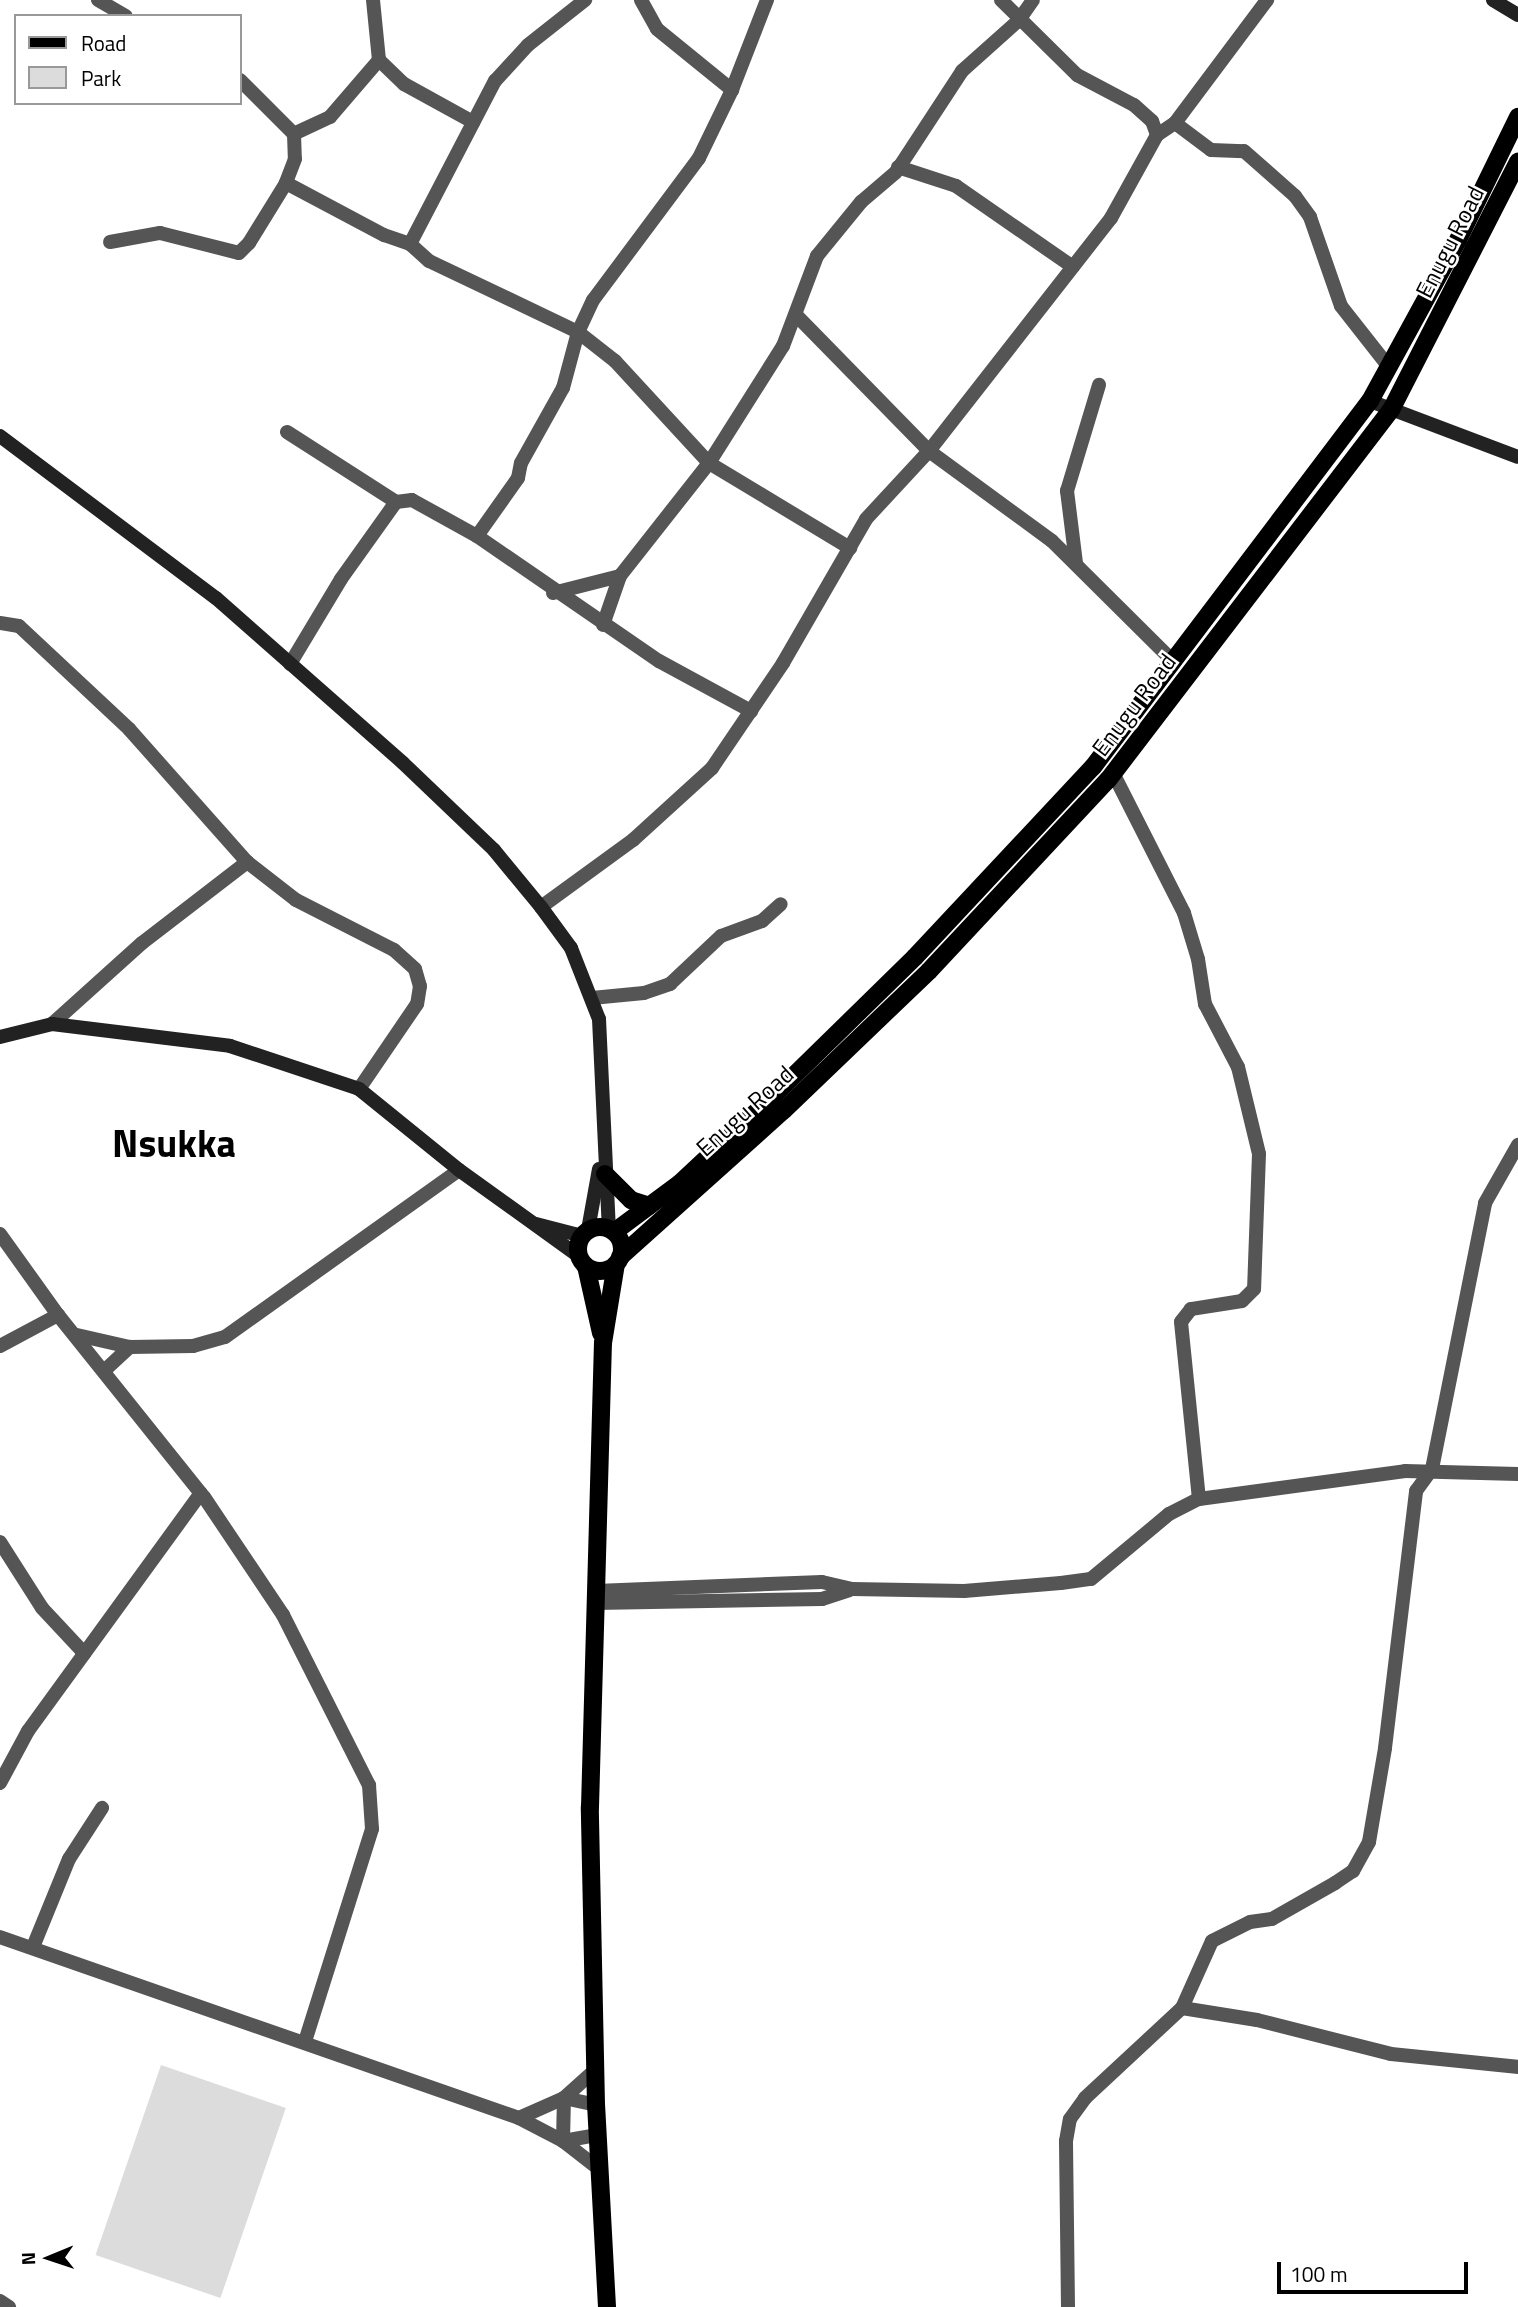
<!DOCTYPE html>
<style>
body{margin:0}
#map{position:relative;width:1518px;height:2307px;overflow:hidden;background:#fff;font-family:"Titillium Web",sans-serif}
div>[style]{position:absolute}
.green>*{inset:0;background:#dcdcdc;transform-origin:0 0}
.street>*{height:14px;margin:-7px;padding:0 7px;transform-origin:7px;border-radius:7px;background:#555}
.secondary>*{height:14px;margin:-7px;padding:0 7px;transform-origin:7px;border-radius:7px;background:#222}
.primary>*{height:18px;margin:-9px;padding:0 9px;transform-origin:9px;border-radius:9px;background:#000}
.primary>.ring{margin:-9px;padding:0;box-sizing:content-box;background:none;border:18px solid #000;border-radius:50%}
span{translate:-50% -50%;white-space:nowrap;text-align:center;line-height:1.15;-webkit-text-stroke:5px #fff;paint-order:stroke}
.street-label{font-size:24px;color:#000}
.town-label{font-size:38px;color:#000;font-weight:700}
.legend{position:absolute;left:14px;top:14px;width:228px;height:91px;box-sizing:border-box;background:#fff;border:2px solid #999;margin:0;padding:9px 12px;list-style:none;font-size:21px;color:#000}
.legend li{display:flex;align-items:center;gap:14px;height:35px}
.legend b{width:35px;border:2px solid #999}
.north{position:absolute;left:14px;top:2223px;width:70px;height:70px;-webkit-text-stroke:5px #fff;paint-order:stroke;rotate:268deg;font-size:19px;font-weight:700;line-height:28px;text-align:center;color:#000}
.north::after{content:'';display:block;margin:auto;width:24px;height:32px;background:#000;clip-path:polygon(50% 0,100% 100%,50% 72%,0 100%)}
.scale{position:absolute;left:1277px;top:2262px;width:191px;height:32px;box-sizing:border-box;border:4px solid #000;border-top:0;padding-left:9px;font-size:21px;line-height:24px;white-space:nowrap;color:#000;-webkit-text-stroke:5px #fff;paint-order:stroke}
</style>
<div id="map">
<div class="green">
<i style="left:161px;top:2065px;width:132px;height:201px;rotate:19deg"></i>
</div>
<div class="street">
<i style="left:98px;top:0;width:32px;rotate:30deg"></i>
<i style="left:373px;top:0;width:60px;rotate:84.3deg"></i>
<i style="left:379px;top:60px;width:35px;rotate:44deg"></i>
<i style="left:404px;top:84px;width:79px;rotate:28.8deg"></i>
<i style="left:641px;top:0;width:33px;rotate:61deg"></i>
<i style="left:657px;top:29px;width:97px;rotate:39.1deg"></i>
<i style="left:767px;top:0;width:97px;rotate:111.3deg"></i>
<i style="left:732px;top:90px;width:76px;rotate:115.9deg"></i>
<i style="left:699px;top:158px;width:177px;rotate:126.7deg"></i>
<i style="left:593px;top:300px;width:35px;rotate:115deg"></i>
<i style="left:578px;top:332px;width:47px;rotate:38.1deg"></i>
<i style="left:615px;top:361px;width:139px;rotate:47.3deg"></i>
<i style="left:709px;top:463px;width:165px;rotate:31.1deg"></i>
<i style="left:1001px;top:0;width:107px;rotate:44.6deg"></i>
<i style="left:1077px;top:75px;width:64px;rotate:27.8deg"></i>
<i style="left:1134px;top:105px;width:24px;rotate:42deg"></i>
<i style="left:1152px;top:121px;width:15px;rotate:70deg"></i>
<i style="left:379px;top:60px;width:75px;rotate:130.7deg"></i>
<i style="left:330px;top:117px;width:40px;rotate:155deg"></i>
<i style="left:294px;top:134px;width:25px;rotate:88deg"></i>
<i style="left:295px;top:159px;width:26px;rotate:111deg"></i>
<i style="left:286px;top:183px;width:111px;rotate:28deg"></i>
<i style="left:384px;top:235px;width:28px;rotate:19deg"></i>
<i style="left:240px;top:80px;width:76px;rotate:45deg"></i>
<i style="left:1175px;top:123px;width:45px;rotate:36.9deg"></i>
<i style="left:1211px;top:150px;width:33px;rotate:2deg"></i>
<i style="left:1244px;top:151px;width:68px;rotate:41.4deg"></i>
<i style="left:1295px;top:196px;width:26px;rotate:54deg"></i>
<i style="left:1310px;top:217px;width:94px;rotate:70.8deg"></i>
<i style="left:1341px;top:306px;width:78px;rotate:51.8deg"></i>
<i style="left:898px;top:167px;width:61px;rotate:18.1deg"></i>
<i style="left:956px;top:186px;width:142px;rotate:34.7deg"></i>
<i style="left:110px;top:242px;width:51px;rotate:-10.2deg"></i>
<i style="left:160px;top:233px;width:81px;rotate:14.2deg"></i>
<i style="left:239px;top:253px;width:14px;rotate:-45deg"></i>
<i style="left:249px;top:243px;width:70px;rotate:-58.3deg"></i>
<i style="left:797px;top:316px;width:189px;rotate:45.6deg"></i>
<i style="left:929px;top:451px;width:152px;rotate:36.2deg"></i>
<i style="left:1052px;top:541px;width:170px;rotate:44.8deg"></i>
<i style="left:287px;top:432px;width:130px;rotate:32.7deg"></i>
<i style="left:477px;top:536px;width:71px;rotate:-54.7deg"></i>
<i style="left:518px;top:478px;width:15px;rotate:-79deg"></i>
<i style="left:521px;top:463px;width:86px;rotate:-60.8deg"></i>
<i style="left:563px;top:388px;width:58px;rotate:-75deg"></i>
<i style="left:578px;top:332px;width:165px;rotate:-154.5deg"></i>
<i style="left:429px;top:261px;width:25px;rotate:-138deg"></i>
<i style="left:410px;top:244px;width:184px;rotate:-62.5deg"></i>
<i style="left:495px;top:81px;width:49px;rotate:-47.5deg"></i>
<i style="left:528px;top:45px;width:73px;rotate:-38.3deg"></i>
<i style="left:1076px;top:563px;width:73px;rotate:-97.1deg"></i>
<i style="left:1067px;top:491px;width:111px;rotate:-73.2deg"></i>
<i style="left:553px;top:593px;width:69px;rotate:-14.2deg"></i>
<i style="left:0;top:623px;width:19px;rotate:9deg"></i>
<i style="left:19px;top:626px;width:151px;rotate:43.1deg"></i>
<i style="left:129px;top:729px;width:178px;rotate:48.4deg"></i>
<i style="left:247px;top:862px;width:62px;rotate:37.8deg"></i>
<i style="left:296px;top:900px;width:110px;rotate:27deg"></i>
<i style="left:394px;top:950px;width:28px;rotate:42deg"></i>
<i style="left:415px;top:969px;width:18px;rotate:74deg"></i>
<i style="left:420px;top:986px;width:18px;rotate:99deg"></i>
<i style="left:417px;top:1004px;width:103px;rotate:124.3deg"></i>
<i style="left:603px;top:625px;width:52px;rotate:-70.9deg"></i>
<i style="left:620px;top:576px;width:144px;rotate:-51.8deg"></i>
<i style="left:709px;top:463px;width:138px;rotate:-57.7deg"></i>
<i style="left:783px;top:346px;width:96px;rotate:-69.3deg"></i>
<i style="left:817px;top:256px;width:70px;rotate:-50.8deg"></i>
<i style="left:861px;top:202px;width:46px;rotate:-40.6deg"></i>
<i style="left:896px;top:172px;width:121px;rotate:-56.8deg"></i>
<i style="left:962px;top:71px;width:76px;rotate:-41.8deg"></i>
<i style="left:1019px;top:20px;width:24px;rotate:-55deg"></i>
<i style="left:290px;top:664px;width:99px;rotate:-59deg"></i>
<i style="left:341px;top:579px;width:95px;rotate:-54.5deg"></i>
<i style="left:396px;top:502px;width:16px;rotate:-7deg"></i>
<i style="left:412px;top:500px;width:74px;rotate:29deg"></i>
<i style="left:477px;top:536px;width:221px;rotate:34.5deg"></i>
<i style="left:659px;top:661px;width:105px;rotate:28.5deg"></i>
<i style="left:1113px;top:773px;width:157px;rotate:63.1deg"></i>
<i style="left:1184px;top:913px;width:48px;rotate:73.1deg"></i>
<i style="left:1198px;top:959px;width:46px;rotate:81.2deg"></i>
<i style="left:1205px;top:1004px;width:71px;rotate:62.4deg"></i>
<i style="left:1238px;top:1067px;width:89px;rotate:76.4deg"></i>
<i style="left:1259px;top:1154px;width:135px;rotate:92.1deg"></i>
<i style="left:1254px;top:1289px;width:17px;rotate:135deg"></i>
<i style="left:1242px;top:1301px;width:52px;rotate:171.1deg"></i>
<i style="left:1191px;top:1309px;width:16px;rotate:128deg"></i>
<i style="left:1181px;top:1322px;width:178px;rotate:84.2deg"></i>
<i style="left:541px;top:907px;width:114px;rotate:-36.1deg"></i>
<i style="left:633px;top:840px;width:107px;rotate:-42.3deg"></i>
<i style="left:712px;top:768px;width:127px;rotate:-55.9deg"></i>
<i style="left:783px;top:663px;width:166px;rotate:-60deg"></i>
<i style="left:866px;top:519px;width:93px;rotate:-47.2deg"></i>
<i style="left:929px;top:451px;width:296px;rotate:-52deg"></i>
<i style="left:1111px;top:218px;width:95px;rotate:-61deg"></i>
<i style="left:1157px;top:135px;width:22px;rotate:-34deg"></i>
<i style="left:1175px;top:123px;width:154px;rotate:-53.2deg"></i>
<i style="left:592px;top:998px;width:52px;rotate:-5.5deg"></i>
<i style="left:644px;top:993px;width:28px;rotate:-19deg"></i>
<i style="left:670px;top:984px;width:70px;rotate:-43.3deg"></i>
<i style="left:721px;top:936px;width:44px;rotate:-20.1deg"></i>
<i style="left:762px;top:921px;width:25px;rotate:-42deg"></i>
<i style="left:52px;top:1024px;width:121px;rotate:-42deg"></i>
<i style="left:142px;top:943px;width:133px;rotate:-37.6deg"></i>
<i style="left:0;top:1234px;width:100px;rotate:54.4deg"></i>
<i style="left:58px;top:1315px;width:233px;rotate:51.3deg"></i>
<i style="left:204px;top:1497px;width:142px;rotate:56.2deg"></i>
<i style="left:283px;top:1615px;width:191px;rotate:63.2deg"></i>
<i style="left:369px;top:1785px;width:44px;rotate:86.1deg"></i>
<i style="left:372px;top:1829px;width:222px;rotate:107.5deg"></i>
<i style="left:77px;top:1335px;width:54px;rotate:12.8deg"></i>
<i style="left:130px;top:1347px;width:63px;rotate:-0.9deg"></i>
<i style="left:193px;top:1346px;width:33px;rotate:-16deg"></i>
<i style="left:225px;top:1337px;width:287px;rotate:-35.5deg"></i>
<i style="left:0;top:1346px;width:66px;rotate:-28.1deg"></i>
<i style="left:105px;top:1370px;width:34px;rotate:-43deg"></i>
<i style="left:0;top:1542px;width:78px;rotate:57.5deg"></i>
<i style="left:42px;top:1608px;width:62px;rotate:47deg"></i>
<i style="left:596px;top:1591px;width:226px;rotate:-2.3deg"></i>
<i style="left:822px;top:1582px;width:31px;rotate:13deg"></i>
<i style="left:852px;top:1589px;width:112px;rotate:1deg"></i>
<i style="left:964px;top:1591px;width:97px;rotate:-4.7deg"></i>
<i style="left:1061px;top:1583px;width:30px;rotate:-8deg"></i>
<i style="left:1091px;top:1579px;width:102px;rotate:-39.8deg"></i>
<i style="left:1169px;top:1514px;width:34px;rotate:-27deg"></i>
<i style="left:1199px;top:1499px;width:208px;rotate:-7.7deg"></i>
<i style="left:1405px;top:1471px;width:113px;rotate:1.5deg"></i>
<i style="left:596px;top:1603px;width:226px;rotate:-1deg"></i>
<i style="left:822px;top:1599px;width:29px;rotate:-18deg"></i>
<i style="left:0;top:1783px;width:59px;rotate:-61.7deg"></i>
<i style="left:28px;top:1731px;width:294px;rotate:-54deg"></i>
<i style="left:0;top:1937px;width:550px;rotate:19.23deg"></i>
<i style="left:519px;top:2118px;width:50px;rotate:27.6deg"></i>
<i style="left:563px;top:2141px;width:46px;rotate:37.9deg"></i>
<i style="left:33px;top:1947px;width:95px;rotate:-67.8deg"></i>
<i style="left:69px;top:1859px;width:61px;rotate:-57.1deg"></i>
<i style="left:1182px;top:2008px;width:76px;rotate:9.1deg"></i>
<i style="left:1257px;top:2020px;width:138px;rotate:14.2deg"></i>
<i style="left:1391px;top:2054px;width:128px;rotate:5.8deg"></i>
<i style="left:564px;top:2098px;width:33px;rotate:12deg"></i>
<i style="left:519px;top:2118px;width:49px;rotate:-24deg"></i>
<i style="left:564px;top:2098px;width:42px;rotate:-42.1deg"></i>
<i style="left:563px;top:2141px;width:43px;rotate:-88.7deg"></i>
<i style="left:563px;top:2141px;width:35px;rotate:-10deg"></i>
<i style="left:0;top:2301px;width:11px;rotate:34deg"></i>
<i style="left:1068px;top:2307px;width:166px;rotate:-90.7deg"></i>
<i style="left:1066px;top:2141px;width:22px;rotate:-80deg"></i>
<i style="left:1070px;top:2119px;width:26px;rotate:-54deg"></i>
<i style="left:1085px;top:2098px;width:132px;rotate:-42.9deg"></i>
<i style="left:1182px;top:2008px;width:73px;rotate:-65.9deg"></i>
<i style="left:1212px;top:1941px;width:42px;rotate:-26.6deg"></i>
<i style="left:1250px;top:1922px;width:22px;rotate:-8deg"></i>
<i style="left:1272px;top:1919px;width:73px;rotate:-29.7deg"></i>
<i style="left:1335px;top:1883px;width:22px;rotate:-34deg"></i>
<i style="left:1353px;top:1871px;width:33px;rotate:-61deg"></i>
<i style="left:1369px;top:1842px;width:95px;rotate:-80.3deg"></i>
<i style="left:1385px;top:1748px;width:259px;rotate:-83.1deg"></i>
<i style="left:1416px;top:1491px;width:27px;rotate:-54deg"></i>
<i style="left:1432px;top:1469px;width:271px;rotate:-78.7deg"></i>
<i style="left:1485px;top:1203px;width:67px;rotate:-60.4deg"></i>
</div>
<div class="secondary">
<i style="left:1493px;top:0;width:29px;rotate:31deg"></i>
<i style="left:1370px;top:401px;width:158px;rotate:20.7deg"></i>
<i style="left:0;top:436px;width:270px;rotate:36.9deg"></i>
<i style="left:216px;top:598px;width:249px;rotate:41.4deg"></i>
<i style="left:403px;top:763px;width:126px;rotate:43.7deg"></i>
<i style="left:494px;top:850px;width:74px;rotate:50.5deg"></i>
<i style="left:541px;top:907px;width:51px;rotate:53.8deg"></i>
<i style="left:571px;top:948px;width:76px;rotate:68.5deg"></i>
<i style="left:599px;top:1019px;width:210px;rotate:87.3deg"></i>
<i style="left:0;top:1037px;width:54px;rotate:-14deg"></i>
<i style="left:52px;top:1024px;width:179px;rotate:7deg"></i>
<i style="left:230px;top:1046px;width:136px;rotate:18.4deg"></i>
<i style="left:359px;top:1089px;width:129px;rotate:39deg"></i>
<i style="left:459px;top:1170px;width:149px;rotate:35.7deg"></i>
<i style="left:536px;top:1224px;width:48px;rotate:14.6deg"></i>
<i style="left:588px;top:1230px;width:62px;rotate:-79.8deg"></i>
</div>
<div class="primary">
<i style="left:605px;top:1174px;width:37px;rotate:45deg"></i>
<i style="left:631px;top:1200px;width:19px;rotate:18deg"></i>
<i class="ring" style="left:578px;top:1227px;width:26px;height:26px"></i>
<i style="left:614px;top:1232px;width:82px;rotate:-36.6deg"></i>
<i style="left:680px;top:1183px;width:123px;rotate:-43deg"></i>
<i style="left:770px;top:1099px;width:203px;rotate:-44.4deg"></i>
<i style="left:915px;top:957px;width:260px;rotate:-46.9deg"></i>
<i style="left:1093px;top:767px;width:459px;rotate:-52.9deg"></i>
<i style="left:1370px;top:401px;width:183px;rotate:-61.3deg"></i>
<i style="left:1458px;top:240px;width:137px;rotate:-64deg"></i>
<i style="left:620px;top:1257px;width:220px;rotate:-41.9deg"></i>
<i style="left:784px;top:1110px;width:201px;rotate:-43.8deg"></i>
<i style="left:929px;top:971px;width:262px;rotate:-46.9deg"></i>
<i style="left:1108px;top:780px;width:466px;rotate:-52.6deg"></i>
<i style="left:1391px;top:410px;width:279px;rotate:-62.9deg"></i>
<i style="left:586px;top:1266px;width:69px;rotate:77.4deg"></i>
<i style="left:607px;top:2307px;width:202px;rotate:-93.1deg"></i>
<i style="left:596px;top:2105px;width:298px;rotate:-91.2deg"></i>
<i style="left:590px;top:1807px;width:464px;rotate:-88.4deg"></i>
<i style="left:603px;top:1343px;width:80px;rotate:-80.7deg"></i>
</div>
<div class="street-label">
<span style="left:1450px;top:242px;rotate:-63deg">Enugu Road</span>
<span style="left:1134px;top:705px;rotate:-53deg">Enugu Road</span>
<span style="left:745px;top:1111px;rotate:-42deg">Enugu Road</span>
</div>
<div class="town-label">
<span style="left:174px;top:1144px">Nsukka</span>
</div>
<ul class="legend">
<li><b style="height:9px;background:#000"></b>Road</li>
<li><b style="height:19px;background:#dcdcdc"></b>Park</li>
</ul>
<div class="north">N</div>
<div class="scale">100 m</div>
</div>
